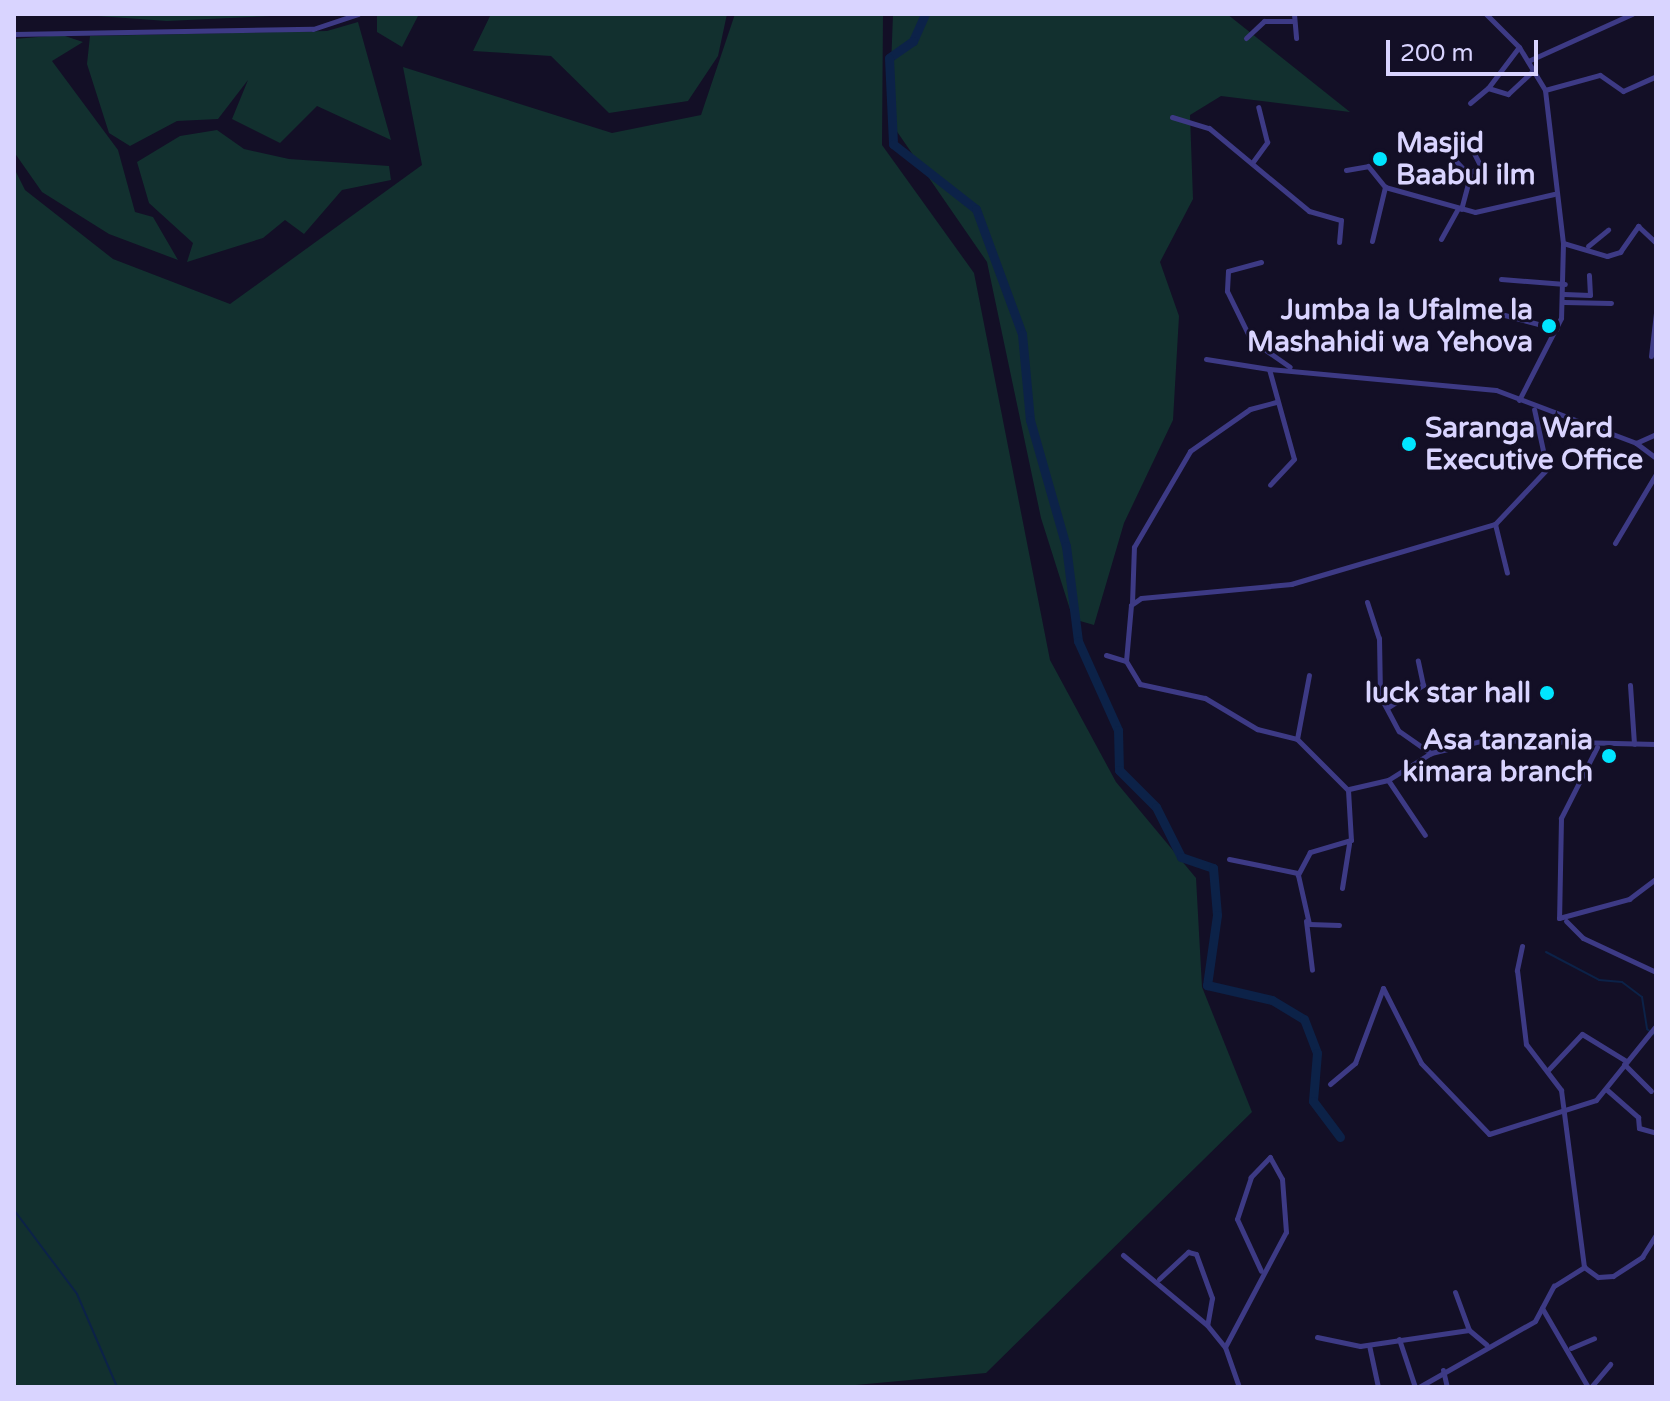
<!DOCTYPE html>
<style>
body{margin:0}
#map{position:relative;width:1670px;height:1401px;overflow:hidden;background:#130f26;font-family:"Varela Round",sans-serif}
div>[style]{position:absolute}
.green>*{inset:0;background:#12302f}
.stream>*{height:2px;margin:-1px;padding:0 1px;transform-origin:1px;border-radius:1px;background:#0c2248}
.river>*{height:9px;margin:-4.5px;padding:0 4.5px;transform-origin:4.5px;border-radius:4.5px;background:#0c2248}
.minor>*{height:5px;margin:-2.5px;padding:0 2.5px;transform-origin:2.5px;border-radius:2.5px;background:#3d3a85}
.dots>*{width:22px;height:22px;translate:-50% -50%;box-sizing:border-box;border:4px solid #130f26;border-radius:50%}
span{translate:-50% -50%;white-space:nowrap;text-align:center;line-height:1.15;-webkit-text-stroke:6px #130f26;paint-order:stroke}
.poi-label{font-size:28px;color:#d9d4ff;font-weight:700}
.left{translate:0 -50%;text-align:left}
.right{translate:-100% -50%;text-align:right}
.frame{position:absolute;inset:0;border:16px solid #d9d4ff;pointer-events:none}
.scale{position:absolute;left:1386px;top:40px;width:152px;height:36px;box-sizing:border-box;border:4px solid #d9d4ff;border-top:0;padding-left:10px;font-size:24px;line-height:28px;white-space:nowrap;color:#d9d4ff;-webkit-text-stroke:6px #130f26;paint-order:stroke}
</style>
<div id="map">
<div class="green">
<i style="clip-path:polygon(70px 14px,292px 14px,292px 15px,167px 21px)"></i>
<i style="clip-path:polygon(377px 14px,419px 14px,402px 47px,377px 32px)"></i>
<i style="clip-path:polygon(491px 14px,727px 14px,718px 56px,688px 101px,609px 113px,551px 56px,473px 51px)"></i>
<i style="clip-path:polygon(735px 14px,883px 14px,882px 145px,974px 273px,1050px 660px,1116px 782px,1196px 878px,1202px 987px,1252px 1112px,986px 1373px,834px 1387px,14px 1387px,14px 168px,25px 190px,113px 259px,230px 304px,422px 165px,403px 67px,612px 133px,701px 115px)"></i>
<i style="clip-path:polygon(893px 14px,1227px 14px,1350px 112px,1221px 96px,1190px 115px,1193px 199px,1160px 262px,1179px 316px,1173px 420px,1124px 523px,1094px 625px,1073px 619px,1041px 518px,987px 262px,889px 120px)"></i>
<i style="clip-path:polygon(358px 22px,391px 140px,317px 106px,280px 143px,232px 119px,248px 80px,218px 119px,177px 121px,130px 146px,109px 133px,87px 64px,90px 36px,327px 31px)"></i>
<i style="clip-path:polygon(62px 35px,83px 42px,52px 61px,118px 150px,135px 212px,153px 217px,178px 260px,109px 234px,42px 192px,14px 152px,14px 39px)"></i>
<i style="clip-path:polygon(217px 130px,244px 149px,289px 159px,389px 166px,391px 180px,342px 190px,304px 234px,285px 220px,263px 238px,187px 262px,193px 243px,149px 203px,137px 162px,180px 136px)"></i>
</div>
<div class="stream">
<i style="left:1546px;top:952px;width:60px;rotate:27.8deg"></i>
<i style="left:1599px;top:980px;width:23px;rotate:5deg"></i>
<i style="left:1622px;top:982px;width:25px;rotate:37deg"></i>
<i style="left:1642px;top:997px;width:32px;rotate:81deg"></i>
<i style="left:1647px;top:1029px;width:11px;rotate:38deg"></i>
<i style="left:14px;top:1210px;width:105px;rotate:53.1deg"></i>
<i style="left:77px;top:1294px;width:101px;rotate:66.7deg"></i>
</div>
<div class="river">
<i style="left:925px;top:14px;width:30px;rotate:114deg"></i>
<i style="left:913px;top:41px;width:29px;rotate:145deg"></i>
<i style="left:889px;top:58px;width:86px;rotate:87.3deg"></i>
<i style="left:893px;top:144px;width:105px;rotate:38.1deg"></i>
<i style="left:976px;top:209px;width:133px;rotate:69.8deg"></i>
<i style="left:1022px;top:334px;width:86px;rotate:84.7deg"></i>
<i style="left:1030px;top:420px;width:131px;rotate:74.1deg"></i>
<i style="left:1066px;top:546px;width:96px;rotate:82.8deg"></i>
<i style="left:1078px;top:641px;width:98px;rotate:65.8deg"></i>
<i style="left:1118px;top:730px;width:40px;rotate:88.6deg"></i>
<i style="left:1119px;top:770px;width:52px;rotate:45deg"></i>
<i style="left:1156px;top:807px;width:56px;rotate:63.4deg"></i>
<i style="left:1181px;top:857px;width:34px;rotate:19deg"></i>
<i style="left:1213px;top:868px;width:47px;rotate:85.1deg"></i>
<i style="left:1217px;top:915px;width:71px;rotate:98.1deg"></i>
<i style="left:1207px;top:985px;width:67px;rotate:13deg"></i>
<i style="left:1272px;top:1000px;width:37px;rotate:31deg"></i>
<i style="left:1304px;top:1019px;width:36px;rotate:69deg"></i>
<i style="left:1317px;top:1053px;width:48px;rotate:94.8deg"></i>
<i style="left:1313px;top:1101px;width:45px;rotate:53.1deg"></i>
</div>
<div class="minor">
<i style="left:1294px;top:14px;width:24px;rotate:85deg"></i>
<i style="left:1486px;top:14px;width:47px;rotate:45deg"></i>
<i style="left:1519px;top:47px;width:50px;rotate:58.8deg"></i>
<i style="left:1545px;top:90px;width:154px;rotate:83.3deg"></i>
<i style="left:1563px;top:243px;width:75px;rotate:91.5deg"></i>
<i style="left:1561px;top:318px;width:92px;rotate:117.1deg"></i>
<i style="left:14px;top:34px;width:299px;rotate:-1deg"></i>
<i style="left:313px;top:29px;width:47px;rotate:-18.4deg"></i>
<i style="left:1246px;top:38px;width:25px;rotate:-43deg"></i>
<i style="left:1264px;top:21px;width:30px"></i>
<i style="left:1528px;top:61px;width:114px;rotate:-24.3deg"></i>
<i style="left:1488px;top:88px;width:51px;rotate:-52.9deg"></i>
<i style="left:1545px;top:90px;width:57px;rotate:-15.3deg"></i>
<i style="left:1600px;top:75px;width:28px;rotate:35deg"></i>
<i style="left:1623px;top:91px;width:36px;rotate:-24deg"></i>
<i style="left:1470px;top:103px;width:23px;rotate:-40deg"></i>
<i style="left:1488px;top:88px;width:21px;rotate:17deg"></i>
<i style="left:1508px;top:94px;width:35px;rotate:-43deg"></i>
<i style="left:1172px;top:117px;width:39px;rotate:17deg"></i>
<i style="left:1209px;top:128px;width:130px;rotate:39.7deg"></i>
<i style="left:1309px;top:211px;width:33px;rotate:16deg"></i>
<i style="left:1341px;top:220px;width:22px;rotate:95deg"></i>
<i style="left:1453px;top:158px;width:25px;rotate:47deg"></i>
<i style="left:1470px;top:176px;width:34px;rotate:105deg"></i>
<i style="left:1252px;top:163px;width:26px;rotate:-54deg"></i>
<i style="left:1267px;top:142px;width:36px;rotate:-104deg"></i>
<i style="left:1346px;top:170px;width:22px;rotate:-10deg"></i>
<i style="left:1368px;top:166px;width:27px;rotate:51deg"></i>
<i style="left:1385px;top:187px;width:93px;rotate:15.5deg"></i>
<i style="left:1475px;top:212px;width:81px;rotate:-12.8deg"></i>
<i style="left:1469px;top:173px;width:13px;rotate:-27deg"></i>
<i style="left:1481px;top:167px;width:20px;rotate:-117deg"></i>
<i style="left:1441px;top:239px;width:35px;rotate:-61deg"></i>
<i style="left:1372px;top:241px;width:56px;rotate:-76.5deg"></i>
<i style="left:1563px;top:243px;width:46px;rotate:16.5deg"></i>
<i style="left:1607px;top:256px;width:14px;rotate:-17deg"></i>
<i style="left:1620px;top:252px;width:32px;rotate:-55deg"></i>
<i style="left:1638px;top:226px;width:25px;rotate:43deg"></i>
<i style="left:1588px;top:246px;width:26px;rotate:-39deg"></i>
<i style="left:1261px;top:262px;width:34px;rotate:165deg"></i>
<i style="left:1228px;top:271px;width:20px;rotate:93deg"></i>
<i style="left:1227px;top:291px;width:55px;rotate:63.9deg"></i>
<i style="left:1251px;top:340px;width:47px;rotate:34.7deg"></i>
<i style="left:1501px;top:279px;width:64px;rotate:4.5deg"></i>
<i style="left:1564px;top:294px;width:26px;rotate:2deg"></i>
<i style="left:1590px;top:295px;width:20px;rotate:-93deg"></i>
<i style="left:1564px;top:302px;width:47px;rotate:1.2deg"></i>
<i style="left:1486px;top:310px;width:73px;rotate:15deg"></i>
<i style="left:1651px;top:356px;width:43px;rotate:-83.4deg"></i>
<i style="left:1206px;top:359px;width:64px;rotate:9deg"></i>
<i style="left:1269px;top:369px;width:93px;rotate:74.5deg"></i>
<i style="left:1294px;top:459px;width:35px;rotate:133deg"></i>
<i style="left:1269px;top:369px;width:228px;rotate:5.3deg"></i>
<i style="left:1496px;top:390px;width:150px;rotate:20.7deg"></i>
<i style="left:1636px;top:443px;width:25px;rotate:37deg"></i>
<i style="left:1636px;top:443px;width:22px;rotate:-24deg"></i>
<i style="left:1495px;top:524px;width:50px;rotate:76.2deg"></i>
<i style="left:1615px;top:543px;width:80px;rotate:-59.3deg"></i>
<i style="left:1367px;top:602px;width:38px;rotate:72deg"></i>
<i style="left:1379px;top:638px;width:58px;rotate:89deg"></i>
<i style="left:1380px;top:696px;width:40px;rotate:62deg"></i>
<i style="left:1399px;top:731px;width:39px;rotate:35deg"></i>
<i style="left:1132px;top:603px;width:56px;rotate:-88deg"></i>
<i style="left:1134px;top:547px;width:111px;rotate:-59.7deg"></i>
<i style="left:1190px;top:451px;width:73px;rotate:-35deg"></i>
<i style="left:1250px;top:409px;width:27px;rotate:-15deg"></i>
<i style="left:1106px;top:655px;width:21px;rotate:17deg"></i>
<i style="left:1126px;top:661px;width:27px;rotate:59deg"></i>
<i style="left:1140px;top:684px;width:66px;rotate:12.2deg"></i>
<i style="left:1205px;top:698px;width:61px;rotate:30.8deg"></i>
<i style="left:1257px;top:729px;width:41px;rotate:14deg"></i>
<i style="left:1297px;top:739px;width:72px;rotate:45deg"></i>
<i style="left:1348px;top:790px;width:50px;rotate:86.6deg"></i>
<i style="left:1351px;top:840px;width:43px;rotate:163.7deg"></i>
<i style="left:1310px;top:852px;width:26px;rotate:118deg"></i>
<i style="left:1298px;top:875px;width:50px;rotate:77.3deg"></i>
<i style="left:1309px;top:924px;width:30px;rotate:2deg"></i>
<i style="left:1126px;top:661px;width:56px;rotate:-84.9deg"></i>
<i style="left:1131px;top:605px;width:12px;rotate:-35deg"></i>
<i style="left:1141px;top:598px;width:151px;rotate:-5.3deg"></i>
<i style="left:1291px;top:584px;width:213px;rotate:-16.4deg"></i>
<i style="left:1495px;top:524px;width:76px;rotate:-46.6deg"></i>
<i style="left:1547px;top:469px;width:61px;rotate:-102.2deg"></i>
<i style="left:1630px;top:685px;width:59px;rotate:86.1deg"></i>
<i style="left:1387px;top:708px;width:43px;rotate:-32.6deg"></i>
<i style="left:1423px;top:685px;width:25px;rotate:-102deg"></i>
<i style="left:1297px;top:739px;width:65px;rotate:-79.4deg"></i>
<i style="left:1597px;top:747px;width:80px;rotate:116.9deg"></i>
<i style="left:1561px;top:818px;width:100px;rotate:91.1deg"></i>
<i style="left:1559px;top:918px;width:73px;rotate:-15.2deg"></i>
<i style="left:1629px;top:899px;width:34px;rotate:-37deg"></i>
<i style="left:1388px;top:780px;width:66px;rotate:56.1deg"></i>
<i style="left:1349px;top:789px;width:40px;rotate:-13deg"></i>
<i style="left:1388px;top:780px;width:51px;rotate:-32.1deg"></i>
<i style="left:1431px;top:753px;width:56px;rotate:-13.5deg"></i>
<i style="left:1485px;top:740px;width:171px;rotate:1.3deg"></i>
<i style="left:1229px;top:859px;width:70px;rotate:11.5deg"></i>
<i style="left:1342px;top:888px;width:45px;rotate:-81deg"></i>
<i style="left:1306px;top:921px;width:49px;rotate:83deg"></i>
<i style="left:1566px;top:921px;width:24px;rotate:45deg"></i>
<i style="left:1583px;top:938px;width:81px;rotate:25deg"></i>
<i style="left:1522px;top:946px;width:25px;rotate:102deg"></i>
<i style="left:1517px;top:970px;width:75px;rotate:83.1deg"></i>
<i style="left:1526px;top:1044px;width:58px;rotate:52.7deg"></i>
<i style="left:1561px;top:1090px;width:178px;rotate:82.6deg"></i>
<i style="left:1584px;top:1267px;width:17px;rotate:36deg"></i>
<i style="left:1598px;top:1277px;width:15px;rotate:-4deg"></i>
<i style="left:1613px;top:1276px;width:35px;rotate:-33deg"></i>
<i style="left:1642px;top:1257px;width:26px;rotate:-58deg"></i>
<i style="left:1624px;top:1064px;width:38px;rotate:45deg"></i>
<i style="left:1549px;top:1069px;width:48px;rotate:-46.7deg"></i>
<i style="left:1582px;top:1034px;width:52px;rotate:31.5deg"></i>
<i style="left:1330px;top:1084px;width:33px;rotate:-40deg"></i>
<i style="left:1355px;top:1063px;width:80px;rotate:-69.5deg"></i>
<i style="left:1383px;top:988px;width:84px;rotate:63.1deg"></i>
<i style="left:1421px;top:1063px;width:98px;rotate:46.2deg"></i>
<i style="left:1489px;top:1134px;width:112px;rotate:-17.6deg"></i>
<i style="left:1596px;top:1100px;width:95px;rotate:-51deg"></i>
<i style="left:1606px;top:1089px;width:43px;rotate:41.2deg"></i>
<i style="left:1638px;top:1117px;width:11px;rotate:85deg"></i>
<i style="left:1639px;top:1128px;width:18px;rotate:16deg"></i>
<i style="left:1123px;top:1255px;width:109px;rotate:39.8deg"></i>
<i style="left:1207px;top:1325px;width:28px;rotate:51deg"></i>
<i style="left:1225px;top:1347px;width:42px;rotate:70.7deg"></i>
<i style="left:1159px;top:1279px;width:40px;rotate:-43deg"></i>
<i style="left:1188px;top:1252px;width:8px;rotate:14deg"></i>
<i style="left:1196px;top:1254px;width:47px;rotate:70deg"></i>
<i style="left:1212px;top:1298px;width:27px;rotate:100deg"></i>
<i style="left:1455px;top:1292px;width:40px;rotate:69.8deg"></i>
<i style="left:1542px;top:1308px;width:91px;rotate:59.8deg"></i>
<i style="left:1317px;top:1337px;width:44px;rotate:11.8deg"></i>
<i style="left:1360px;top:1346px;width:110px;rotate:-8.4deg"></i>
<i style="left:1469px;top:1330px;width:23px;rotate:40deg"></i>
<i style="left:1399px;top:1339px;width:51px;rotate:71.6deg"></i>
<i style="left:1369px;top:1345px;width:43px;rotate:77.9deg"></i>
<i style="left:1225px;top:1347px;width:130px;rotate:-62.1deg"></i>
<i style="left:1286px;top:1232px;width:53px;rotate:-94.3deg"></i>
<i style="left:1282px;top:1179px;width:25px;rotate:-119deg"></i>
<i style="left:1270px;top:1157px;width:28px;rotate:134deg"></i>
<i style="left:1251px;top:1177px;width:44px;rotate:108.4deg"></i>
<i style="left:1237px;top:1219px;width:57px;rotate:65.2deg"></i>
<i style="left:1571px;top:1348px;width:25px;rotate:-23deg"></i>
<i style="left:1443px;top:1370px;width:17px;rotate:77deg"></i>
<i style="left:1419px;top:1387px;width:133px;rotate:-29.6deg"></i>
<i style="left:1535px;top:1321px;width:40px;rotate:-62deg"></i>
<i style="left:1554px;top:1286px;width:36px;rotate:-32deg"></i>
<i style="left:1591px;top:1387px;width:30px;rotate:-50deg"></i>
</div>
<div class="dots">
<i style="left:1380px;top:159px;background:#00e5ff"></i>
<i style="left:1549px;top:326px;background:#00e5ff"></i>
<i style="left:1409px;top:444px;background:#00e5ff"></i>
<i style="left:1547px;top:693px;background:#00e5ff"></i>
<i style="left:1609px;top:756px;background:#00e5ff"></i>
</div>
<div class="poi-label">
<span class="left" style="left:1396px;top:159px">Masjid<br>Baabul ilm</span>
<span class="right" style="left:1533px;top:326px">Jumba la Ufalme la<br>Mashahidi wa Yehova</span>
<span class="left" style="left:1425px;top:444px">Saranga Ward<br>Executive Office</span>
<span class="right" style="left:1531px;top:693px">luck star hall</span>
<span class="right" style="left:1593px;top:756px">Asa tanzania<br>kimara branch</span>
</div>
<div class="frame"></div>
<div class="scale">200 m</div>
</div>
